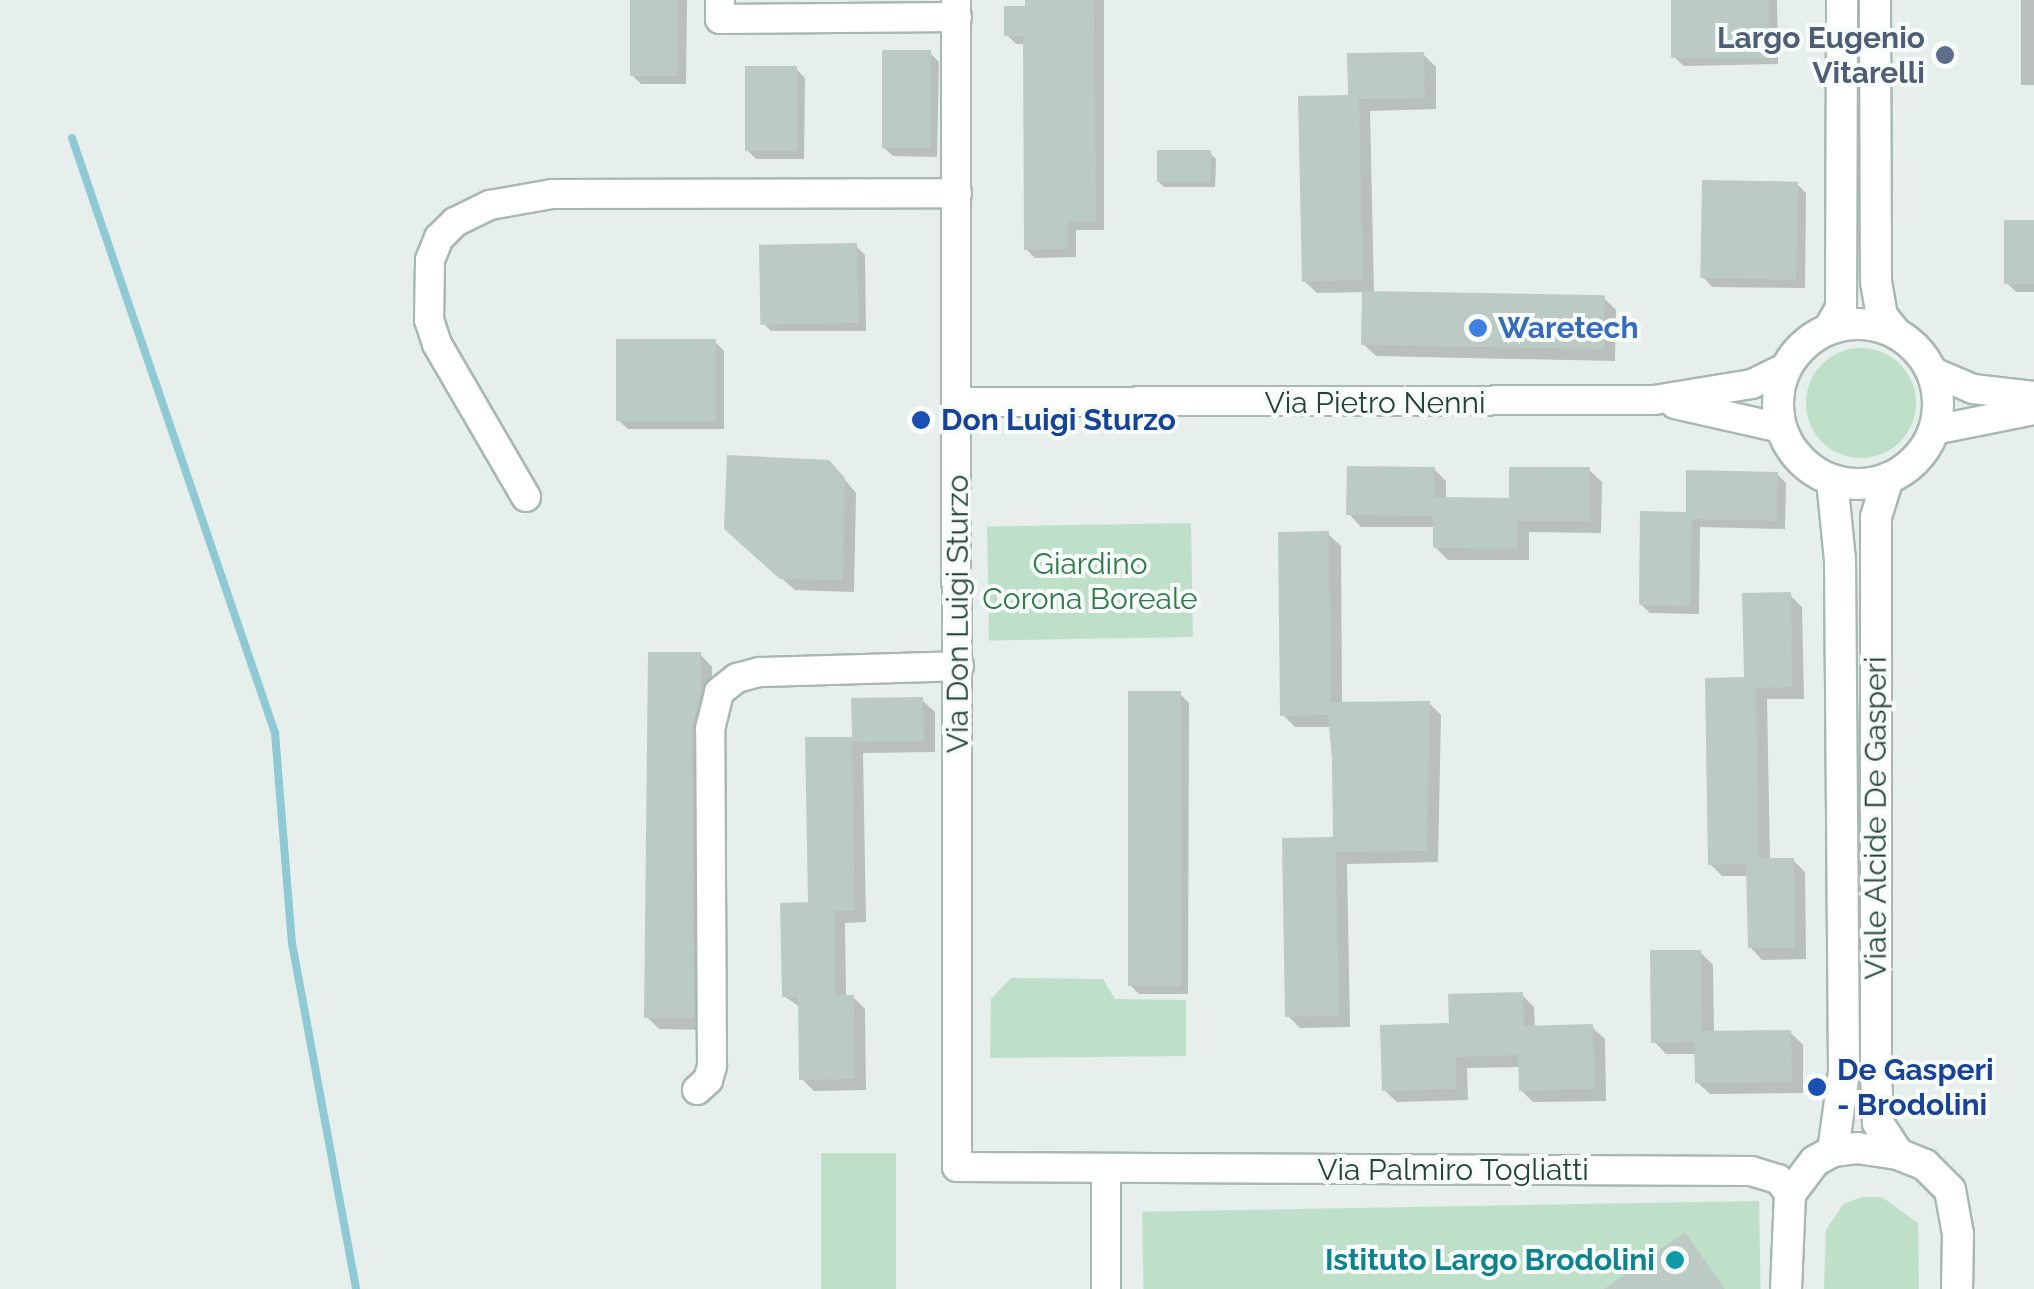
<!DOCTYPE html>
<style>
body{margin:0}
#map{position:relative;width:2034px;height:1289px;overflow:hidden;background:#e6efeb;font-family:Raleway,sans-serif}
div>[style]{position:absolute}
.green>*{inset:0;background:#bfe0c8;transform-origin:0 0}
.round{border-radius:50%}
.shadow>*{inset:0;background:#0003;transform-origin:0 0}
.stream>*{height:8px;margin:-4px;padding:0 4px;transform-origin:4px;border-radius:4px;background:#8ec9d4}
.building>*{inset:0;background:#bbcac4;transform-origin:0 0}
.roads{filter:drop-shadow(2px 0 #a8b8b2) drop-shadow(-2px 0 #a8b8b2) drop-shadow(0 2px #a8b8b2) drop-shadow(0 -2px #a8b8b2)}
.street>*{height:28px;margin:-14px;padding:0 14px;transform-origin:14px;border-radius:14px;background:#fff}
.secondary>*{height:30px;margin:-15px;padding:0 15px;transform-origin:15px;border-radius:15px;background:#fff}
.secondary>.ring{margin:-15px;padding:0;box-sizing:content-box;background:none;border:30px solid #fff;border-radius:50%}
.dots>*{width:28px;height:28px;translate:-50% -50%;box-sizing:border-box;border:5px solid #f7fbf9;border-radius:50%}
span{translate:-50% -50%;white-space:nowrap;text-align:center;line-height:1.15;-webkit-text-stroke:8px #f7fbf9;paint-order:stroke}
.service-label{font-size:30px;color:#4e5e75;font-weight:700}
.right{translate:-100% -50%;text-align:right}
.shop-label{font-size:30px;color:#366cbe;font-weight:700}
.left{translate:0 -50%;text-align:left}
.street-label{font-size:30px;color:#24423a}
.transit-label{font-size:30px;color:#164399;font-weight:700}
.park-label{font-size:30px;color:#2d7a4b}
.culture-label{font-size:30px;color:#0d838f;font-weight:700}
</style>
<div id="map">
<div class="green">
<i class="round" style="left:1806px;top:348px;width:110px;height:110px"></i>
<i style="left:1191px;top:523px;width:114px;height:204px;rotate:89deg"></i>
<i style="clip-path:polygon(1011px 978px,1103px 979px,1115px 999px,1186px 1000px,1186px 1056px,990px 1058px,991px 999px)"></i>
<i style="left:821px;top:1153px;width:75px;height:136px"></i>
<i style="clip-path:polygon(1862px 1197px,1882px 1197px,1918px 1223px,1919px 1289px,1824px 1289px,1826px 1230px,1843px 1204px)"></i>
<i style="left:1759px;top:1201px;width:88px;height:617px;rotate:89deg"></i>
</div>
<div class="shadow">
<i style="clip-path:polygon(631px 0,687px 0,686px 84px,641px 84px,632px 75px)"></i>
<i style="clip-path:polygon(1028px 0,1104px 0,1104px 230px,1076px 230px,1076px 257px,1035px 258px,1026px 249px,1025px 44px,1016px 44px,1007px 35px,1027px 9px)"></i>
<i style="clip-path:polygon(1674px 0,1777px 0,1778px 64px,1684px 66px,1674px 57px)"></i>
<i style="left:2021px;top:0;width:13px;height:85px"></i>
<i style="clip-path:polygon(930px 53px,939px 62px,937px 157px,893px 156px,883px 147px)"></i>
<i style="clip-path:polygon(1423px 54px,1436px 67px,1436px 109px,1370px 111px,1374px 293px,1604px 298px,1616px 310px,1615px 361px,1376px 356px,1363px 344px,1365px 292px,1317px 293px,1304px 281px,1351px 98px)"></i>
<i style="clip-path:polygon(796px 69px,805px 78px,804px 159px,756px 159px,747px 150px)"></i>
<i style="clip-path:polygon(1210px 153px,1216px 159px,1215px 187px,1164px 187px,1158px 181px)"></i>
<i style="clip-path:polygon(1797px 184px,1806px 193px,1805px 288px,1712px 287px,1703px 277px)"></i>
<i style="clip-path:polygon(2034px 222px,2034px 292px,2016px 292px,2007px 283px)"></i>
<i style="clip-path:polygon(856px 246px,865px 255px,866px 331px,771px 331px,762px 322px)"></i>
<i style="clip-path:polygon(715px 342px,724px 351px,724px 429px,628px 429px,618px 420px)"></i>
<i style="clip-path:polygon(1434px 469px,1446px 481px,1446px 500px,1511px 500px,1589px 470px,1602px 482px,1601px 533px,1529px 532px,1529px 560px,1448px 560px,1435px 547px,1436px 527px,1361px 527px,1349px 514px)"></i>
<i style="clip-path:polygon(1777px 474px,1786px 483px,1785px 529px,1700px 527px,1699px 614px,1650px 613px,1641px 604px,1688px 514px)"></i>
<i style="clip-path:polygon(841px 475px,856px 493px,854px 592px,795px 590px,739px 541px)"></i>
<i style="clip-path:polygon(1328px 534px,1341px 546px,1342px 704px,1429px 703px,1441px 715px,1438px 862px,1347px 864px,1350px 1027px,1300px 1028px,1288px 1016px,1335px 840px,1331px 727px,1295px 727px,1283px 715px)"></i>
<i style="clip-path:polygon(1790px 595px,1802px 607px,1804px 699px,1767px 699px,1770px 860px,1793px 860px,1805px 872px,1806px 959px,1762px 960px,1750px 947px,1749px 876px,1722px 876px,1710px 864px,1747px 680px)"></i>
<i style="clip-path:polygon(700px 654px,712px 667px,705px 1030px,659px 1029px,647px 1017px)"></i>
<i style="clip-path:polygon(1180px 694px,1189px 703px,1188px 994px,1139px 994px,1130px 985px)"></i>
<i style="clip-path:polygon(922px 700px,935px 712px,935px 752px,863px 753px,866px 922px,845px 923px,846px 997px,853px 997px,865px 1009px,866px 1090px,814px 1091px,802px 1079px,801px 1008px,784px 996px,810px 905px,808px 740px,854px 739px)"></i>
<i style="clip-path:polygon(1700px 952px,1713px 965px,1714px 1033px,1790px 1032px,1803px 1045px,1803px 1093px,1710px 1094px,1697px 1082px,1697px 1054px,1666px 1054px,1654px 1041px)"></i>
<i style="clip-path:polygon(1522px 995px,1534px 1007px,1535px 1029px,1592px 1027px,1605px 1039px,1606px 1101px,1533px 1102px,1521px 1090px,1521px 1067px,1467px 1068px,1468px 1100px,1397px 1102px,1384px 1090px,1451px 1026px)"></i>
</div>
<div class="stream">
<i style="left:72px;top:138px;width:629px;rotate:71.16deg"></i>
<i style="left:275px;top:733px;width:211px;rotate:85.4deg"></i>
<i style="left:292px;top:943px;width:352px;rotate:79.5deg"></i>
</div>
<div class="building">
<i style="left:630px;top:0;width:48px;height:76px"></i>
<i style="clip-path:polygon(1025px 0,1094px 0,1096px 222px,1068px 222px,1068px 249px,1024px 250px,1023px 36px,1004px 36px,1004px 6px,1025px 6px)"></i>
<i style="left:1671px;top:0;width:98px;height:58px"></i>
<i style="left:882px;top:50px;width:49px;height:98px"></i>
<i style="clip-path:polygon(1424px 52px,1425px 98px,1359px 99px,1363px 280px,1302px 282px,1298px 96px,1348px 95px,1347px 53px)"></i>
<i style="left:745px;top:66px;width:52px;height:85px"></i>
<i style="left:1157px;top:150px;width:54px;height:32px"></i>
<i style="left:1702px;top:180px;width:96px;height:98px;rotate:1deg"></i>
<i style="left:2004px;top:220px;width:30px;height:64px"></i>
<i style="left:857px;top:243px;width:80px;height:98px;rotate:89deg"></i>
<i style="left:1362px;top:291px;width:243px;height:54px;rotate:1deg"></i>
<i style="left:616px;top:339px;width:100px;height:82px"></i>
<i style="clip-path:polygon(727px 455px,829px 460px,845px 478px,843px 580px,780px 579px,724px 529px)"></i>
<i style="clip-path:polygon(1347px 466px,1435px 467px,1434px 497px,1509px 498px,1509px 467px,1590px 467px,1590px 521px,1517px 521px,1517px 549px,1433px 548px,1433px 516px,1346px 515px)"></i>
<i style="clip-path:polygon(1686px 470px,1778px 472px,1777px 521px,1692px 519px,1690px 606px,1639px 605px,1640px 511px,1686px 512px)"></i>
<i style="clip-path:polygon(1329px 531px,1331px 702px,1430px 701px,1427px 851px,1336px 852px,1339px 1016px,1285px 1017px,1282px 838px,1333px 837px,1332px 760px,1328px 715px,1280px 716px,1278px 532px)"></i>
<i style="clip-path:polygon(1791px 592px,1792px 687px,1756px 688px,1759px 858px,1794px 858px,1795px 948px,1748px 948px,1746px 864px,1708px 865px,1705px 678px,1744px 677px,1742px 593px)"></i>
<i style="clip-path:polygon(648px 652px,701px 652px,701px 693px,692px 729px,694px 1018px,644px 1018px)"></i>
<i style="left:1128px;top:691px;width:53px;height:295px"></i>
<i style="clip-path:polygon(923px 697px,924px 741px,852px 742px,855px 911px,834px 911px,835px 995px,854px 995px,855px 1079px,799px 1080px,798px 997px,782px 997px,780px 903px,808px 902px,805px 737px,852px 737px,851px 698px)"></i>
<i style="clip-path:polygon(1650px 950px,1701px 950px,1702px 1031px,1791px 1030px,1792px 1082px,1695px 1083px,1694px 1042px,1651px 1043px)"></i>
<i style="clip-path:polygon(1523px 992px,1524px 1026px,1593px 1024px,1595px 1089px,1519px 1091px,1518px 1055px,1456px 1057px,1456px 1089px,1382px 1091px,1380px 1025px,1449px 1023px,1448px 994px)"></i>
<i style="clip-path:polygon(1685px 1232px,1725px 1289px,1604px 1289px)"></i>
</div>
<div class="roads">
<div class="street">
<i style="left:720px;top:0;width:19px;rotate:90deg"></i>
<i style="left:720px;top:19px;width:237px;rotate:-0.5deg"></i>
<i style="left:956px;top:0;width:1167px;rotate:89.95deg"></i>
<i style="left:957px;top:1167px;width:794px;rotate:0.29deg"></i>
<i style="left:1751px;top:1171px;width:28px;rotate:17deg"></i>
<i style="left:1778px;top:1179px;width:19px;rotate:51deg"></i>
<i style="left:1931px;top:371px;width:46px;rotate:23.2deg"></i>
<i style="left:1973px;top:389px;width:61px;rotate:6.5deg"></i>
<i style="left:957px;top:402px;width:697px;rotate:-0.16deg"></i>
<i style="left:1654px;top:400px;width:99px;rotate:-9.3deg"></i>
<i style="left:1752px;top:384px;width:39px;rotate:-26deg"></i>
<i style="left:1675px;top:404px;width:109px;rotate:12.8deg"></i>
<i style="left:1934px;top:430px;width:102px;rotate:-11.3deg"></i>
<i style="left:526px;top:497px;width:177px;rotate:-120.2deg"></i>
<i style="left:437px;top:344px;width:25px;rotate:-108deg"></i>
<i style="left:429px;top:320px;width:60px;rotate:-89deg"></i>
<i style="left:430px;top:260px;width:24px;rotate:-68deg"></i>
<i style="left:439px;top:238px;width:23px;rotate:-45deg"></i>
<i style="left:455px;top:222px;width:39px;rotate:-26deg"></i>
<i style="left:490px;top:205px;width:63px;rotate:-10.1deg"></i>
<i style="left:552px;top:194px;width:405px;rotate:-0.1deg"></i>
<i style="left:697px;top:1090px;width:15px;rotate:-42deg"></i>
<i style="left:708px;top:1080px;width:15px;rotate:-74deg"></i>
<i style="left:712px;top:1066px;width:337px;rotate:-90.3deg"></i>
<i style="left:710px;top:729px;width:38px;rotate:-76deg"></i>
<i style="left:719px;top:692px;width:23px;rotate:-38deg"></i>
<i style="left:737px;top:678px;width:24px;rotate:-15deg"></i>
<i style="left:760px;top:672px;width:199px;rotate:-1.7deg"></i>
<i style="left:1106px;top:1289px;width:120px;rotate:-90deg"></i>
</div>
<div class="secondary">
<i style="left:1875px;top:0;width:282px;rotate:89.8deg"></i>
<i style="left:1876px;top:282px;width:35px;rotate:80deg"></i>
<i style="left:1882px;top:316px;width:22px;rotate:51deg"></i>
<i class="ring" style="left:1778px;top:324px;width:130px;height:130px"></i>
<i style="left:1829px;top:329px;width:24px;rotate:-60deg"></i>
<i style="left:1841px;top:308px;width:308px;rotate:-89.8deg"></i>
<i style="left:1888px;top:478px;width:41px;rotate:107.1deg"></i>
<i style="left:1876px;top:517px;width:555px;rotate:90deg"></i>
<i style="left:1876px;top:1072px;width:51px;rotate:87.8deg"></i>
<i style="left:1878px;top:1123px;width:37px;rotate:57deg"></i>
<i style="left:1832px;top:480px;width:80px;rotate:84.3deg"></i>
<i style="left:1840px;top:560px;width:512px;rotate:89.55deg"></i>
<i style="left:1844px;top:1072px;width:80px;rotate:97.9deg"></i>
<i style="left:1786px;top:1289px;width:95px;rotate:-87.6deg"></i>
<i style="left:1790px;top:1194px;width:41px;rotate:-52.9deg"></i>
<i style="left:1815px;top:1161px;width:21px;rotate:-29deg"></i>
<i style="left:1833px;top:1151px;width:24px;rotate:-7deg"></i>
<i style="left:1857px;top:1148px;width:41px;rotate:8.3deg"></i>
<i style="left:1898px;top:1154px;width:29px;rotate:22deg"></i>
<i style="left:1925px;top:1165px;width:35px;rotate:45deg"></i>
<i style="left:1950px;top:1190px;width:45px;rotate:79.7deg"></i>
<i style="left:1958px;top:1234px;width:55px;rotate:91deg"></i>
</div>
</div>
<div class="dots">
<i style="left:1945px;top:55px;background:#5c6f8a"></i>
<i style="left:1478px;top:328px;background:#3f7fe0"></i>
<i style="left:921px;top:420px;background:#1a4fb4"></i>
<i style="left:1817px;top:1087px;background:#1a4fb4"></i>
<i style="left:1675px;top:1260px;background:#0f9aa8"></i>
</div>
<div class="service-label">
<span class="right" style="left:1925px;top:55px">Largo Eugenio<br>Vitarelli</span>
</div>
<div class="shop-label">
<span class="left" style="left:1498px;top:328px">Waretech</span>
</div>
<div class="street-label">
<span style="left:1375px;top:403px">Via Pietro Nenni</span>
<span style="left:958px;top:614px;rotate:-90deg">Via Don Luigi Sturzo</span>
<span style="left:1876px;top:818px;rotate:-90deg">Viale Alcide De Gasperi</span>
<span style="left:1453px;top:1170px">Via Palmiro Togliatti</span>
</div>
<div class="transit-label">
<span class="left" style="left:941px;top:420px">Don Luigi Sturzo</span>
<span class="left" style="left:1837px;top:1087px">De Gasperi<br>- Brodolini</span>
</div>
<div class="park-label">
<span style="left:1090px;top:581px">Giardino<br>Corona Boreale</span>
</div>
<div class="culture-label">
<span class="right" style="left:1655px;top:1260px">Istituto Largo Brodolini</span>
</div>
</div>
